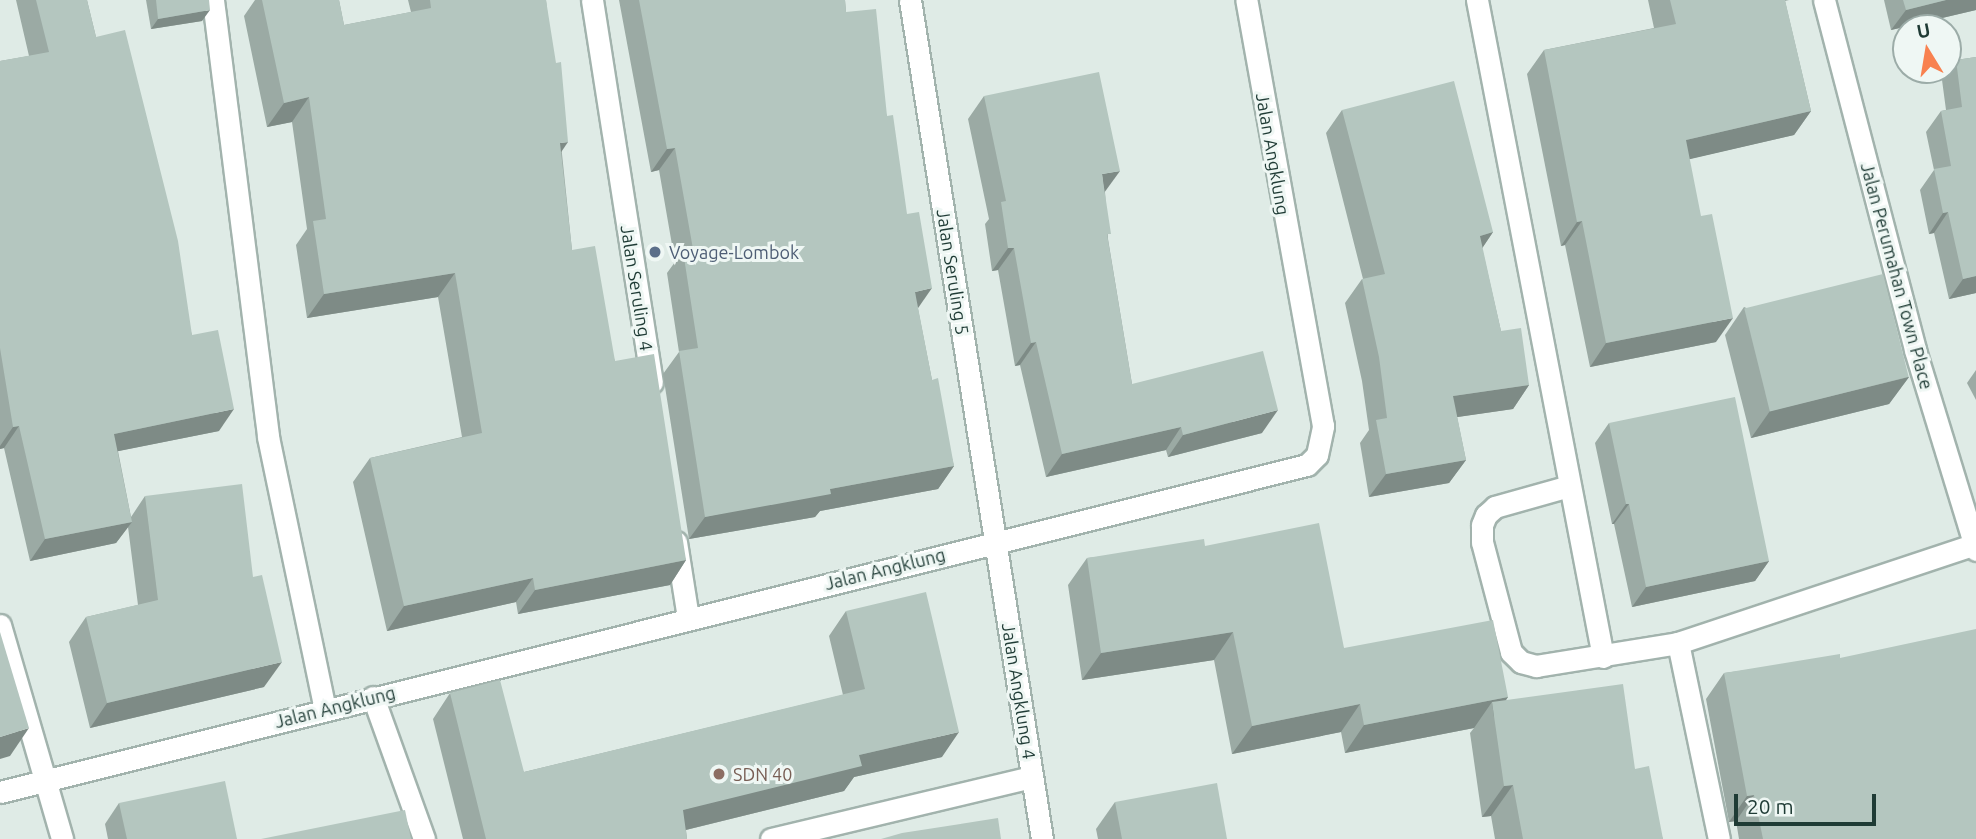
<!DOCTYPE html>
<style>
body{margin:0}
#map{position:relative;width:1976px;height:839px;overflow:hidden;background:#dfebe6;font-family:Ubuntu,sans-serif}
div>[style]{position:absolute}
.roads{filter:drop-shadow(2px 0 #a2b3ad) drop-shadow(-2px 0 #a2b3ad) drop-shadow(0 2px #a2b3ad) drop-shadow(0 -2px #a2b3ad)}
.minor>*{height:21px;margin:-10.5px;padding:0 10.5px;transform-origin:10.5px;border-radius:10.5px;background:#fff}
.wall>*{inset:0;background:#9baaa4}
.shaded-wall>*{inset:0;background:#7e8b86}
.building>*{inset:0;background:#b4c6bf;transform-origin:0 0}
.dots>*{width:19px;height:19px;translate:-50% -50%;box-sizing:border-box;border:4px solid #eff7f4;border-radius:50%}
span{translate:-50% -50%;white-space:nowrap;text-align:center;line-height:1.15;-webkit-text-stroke:6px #eff7f4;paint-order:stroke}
.street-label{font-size:18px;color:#1f3b35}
.service-label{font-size:18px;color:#4e5e75}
.left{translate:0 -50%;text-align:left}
.education-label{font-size:18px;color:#785e54}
.north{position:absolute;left:1892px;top:14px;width:70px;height:70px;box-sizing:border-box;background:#eff7f4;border:2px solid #9caca8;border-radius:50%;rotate:349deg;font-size:19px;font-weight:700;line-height:28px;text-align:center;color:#1f3b35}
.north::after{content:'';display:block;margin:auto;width:24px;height:32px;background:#f8814f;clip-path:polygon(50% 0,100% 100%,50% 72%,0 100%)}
.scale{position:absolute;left:1734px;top:794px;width:142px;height:32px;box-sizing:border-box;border:4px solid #1f3b35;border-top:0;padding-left:9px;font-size:21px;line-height:24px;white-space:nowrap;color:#1f3b35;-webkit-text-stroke:5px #eff7f4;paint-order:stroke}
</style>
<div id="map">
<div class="roads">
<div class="minor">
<i style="left:213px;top:0;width:440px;rotate:82.8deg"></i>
<i style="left:268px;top:437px;width:278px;rotate:78.2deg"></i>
<i style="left:592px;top:0;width:387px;rotate:81.1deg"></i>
<i style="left:910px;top:0;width:849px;rotate:81.06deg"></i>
<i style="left:1477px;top:0;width:669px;rotate:79.14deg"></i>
<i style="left:1824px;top:0;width:362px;rotate:75.4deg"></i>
<i style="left:1915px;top:350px;width:209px;rotate:73deg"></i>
<i style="left:1569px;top:486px;width:77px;rotate:164.2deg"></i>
<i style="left:1495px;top:507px;width:12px;rotate:138deg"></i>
<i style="left:1486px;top:515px;width:11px;rotate:112deg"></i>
<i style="left:1482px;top:525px;width:17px;rotate:90deg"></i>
<i style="left:1482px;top:542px;width:114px;rotate:75.2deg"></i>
<i style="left:1511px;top:652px;width:14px;rotate:45deg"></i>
<i style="left:1521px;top:662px;width:16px;rotate:15deg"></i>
<i style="left:1536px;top:666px;width:144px;rotate:-9.2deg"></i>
<i style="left:1678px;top:643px;width:314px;rotate:-18.4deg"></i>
<i style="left:676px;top:542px;width:77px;rotate:81deg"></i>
<i style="left:0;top:625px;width:223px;rotate:73.8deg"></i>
<i style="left:1678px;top:643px;width:200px;rotate:78.2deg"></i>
<i style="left:373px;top:697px;width:151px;rotate:70.2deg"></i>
<i style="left:0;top:792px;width:1347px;rotate:-14.05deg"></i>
<i style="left:1307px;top:465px;width:14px;rotate:-45deg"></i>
<i style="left:1317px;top:455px;width:30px;rotate:-78deg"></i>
<i style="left:1323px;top:426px;width:433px;rotate:-100.2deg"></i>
<i style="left:771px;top:839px;width:268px;rotate:-13.4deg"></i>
</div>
</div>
<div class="wall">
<i style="clip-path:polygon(16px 0,87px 0,96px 37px,192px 335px,219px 431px,118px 451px,131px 517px,145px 496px,264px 687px,90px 728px,69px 642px,86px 617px,138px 605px,128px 527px,116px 543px,30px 561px,4px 448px,0 449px,0 61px,29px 56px)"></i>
<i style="clip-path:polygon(146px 0,209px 0,202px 21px,151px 29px)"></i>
<i style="clip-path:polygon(255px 0,339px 0,344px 25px,411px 12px,408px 0,546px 0,572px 250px,615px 361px,686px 560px,670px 585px,518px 614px,516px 602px,387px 631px,353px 482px,370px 458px,462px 437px,438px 297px,307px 318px,296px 245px,307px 229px,292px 122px,267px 127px,244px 16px)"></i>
<i style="clip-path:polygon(619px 0,845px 0,846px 12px,887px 116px,918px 309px,932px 380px,954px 466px,938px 489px,820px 511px,815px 517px,689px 539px,663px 374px,679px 352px,667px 273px,675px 262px,659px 170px,651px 172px)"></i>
<i style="clip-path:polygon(1648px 0,1789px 0,1785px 1px,1811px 111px,1794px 135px,1689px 159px,1716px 342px,1590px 367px,1565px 245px,1561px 246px,1527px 74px,1544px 50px,1654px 28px)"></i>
<i style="clip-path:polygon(1884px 0,1976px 0,1976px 10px,1891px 30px)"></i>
<i style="clip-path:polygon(1976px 57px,1976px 293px,1949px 299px,1934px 233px,1929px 234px,1920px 190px,1934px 170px,1926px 132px,1941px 111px,1946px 110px,1942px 80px,1956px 60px)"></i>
<i style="clip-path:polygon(984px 96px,1105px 192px,1108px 239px,1132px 384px,1262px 433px,1168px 457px,1166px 450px,1046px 477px,1020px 365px,1015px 366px,998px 270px,992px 271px,985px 224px,989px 219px,968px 119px)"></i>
<i style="clip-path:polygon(1342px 110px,1493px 232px,1482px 248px,1501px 331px,1529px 385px,1513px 409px,1457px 417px,1466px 460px,1449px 483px,1369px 497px,1360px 443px,1369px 430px,1362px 381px,1345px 303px,1362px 279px,1363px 279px,1326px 133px)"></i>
<i style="clip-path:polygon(1744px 307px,1909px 377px,1889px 404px,1751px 438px,1725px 335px)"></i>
<i style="clip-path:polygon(1976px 370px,1976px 400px,1967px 383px)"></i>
<i style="clip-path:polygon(1609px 423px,1769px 561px,1755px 581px,1632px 607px,1614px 524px,1612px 524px,1595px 443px)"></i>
<i style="clip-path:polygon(1205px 546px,1344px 648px,1508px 697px,1506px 700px,1635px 769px,1663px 839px,1495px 839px,1491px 816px,1482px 817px,1470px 733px,1474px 728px,1345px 753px,1341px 732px,1232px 754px,1214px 660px,1082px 680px,1068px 585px,1087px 558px)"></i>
<i style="clip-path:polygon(846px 611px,942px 757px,854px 777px,844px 791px,686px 830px,687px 839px,463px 839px,433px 719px,450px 693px,524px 772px,843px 695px,829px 636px)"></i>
<i style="clip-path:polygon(1840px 658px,1976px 839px,1739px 839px,1736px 821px,1729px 822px,1706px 699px,1724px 673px)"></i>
<i style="clip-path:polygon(1115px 802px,1227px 839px,1098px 839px,1096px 829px)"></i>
<i style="clip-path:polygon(119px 803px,237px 839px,108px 839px,105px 824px)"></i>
</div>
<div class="shaded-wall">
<i style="clip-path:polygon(1946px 0,1976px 0,1976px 10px,1891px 30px,1906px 10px)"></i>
<i style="clip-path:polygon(210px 10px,202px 21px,151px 29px,158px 19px)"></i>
<i style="clip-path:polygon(309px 97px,292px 122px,267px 127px,284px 103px)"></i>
<i style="clip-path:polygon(1811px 111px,1794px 135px,1669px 164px,1686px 140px)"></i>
<i style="clip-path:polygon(568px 142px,551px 167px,560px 143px)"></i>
<i style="clip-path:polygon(675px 148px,659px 170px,651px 172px,667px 149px)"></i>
<i style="clip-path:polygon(1120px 171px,1104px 193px,1102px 174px)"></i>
<i style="clip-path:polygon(1948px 212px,1934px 233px,1929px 234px,1943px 213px)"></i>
<i style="clip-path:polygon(1582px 221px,1565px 245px,1561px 246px,1577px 222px)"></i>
<i style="clip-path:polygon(1493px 232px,1477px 256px,1480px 236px)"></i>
<i style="clip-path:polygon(1008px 248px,1014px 248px,998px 270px,992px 271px)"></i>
<i style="clip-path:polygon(455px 273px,438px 297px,307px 318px,324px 294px)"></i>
<i style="clip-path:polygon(1976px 276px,1976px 293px,1949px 299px,1963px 279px)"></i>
<i style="clip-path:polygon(932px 288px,916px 311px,915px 292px)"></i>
<i style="clip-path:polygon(1733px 318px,1716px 342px,1590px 367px,1606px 343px)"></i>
<i style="clip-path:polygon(1036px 342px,1020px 365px,1015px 366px,1031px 343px)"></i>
<i style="clip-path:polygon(1909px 377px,1889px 404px,1751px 438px,1770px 411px)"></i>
<i style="clip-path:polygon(1529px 385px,1513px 409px,1437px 420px,1453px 396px)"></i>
<i style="clip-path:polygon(234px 409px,219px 431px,99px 455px,114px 434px)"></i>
<i style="clip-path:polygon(1278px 410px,1262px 433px,1168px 457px,1183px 435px)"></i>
<i style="clip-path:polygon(19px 426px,4px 448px,0 449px,0 446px,13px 427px)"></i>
<i style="clip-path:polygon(1181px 427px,1166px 450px,1046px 477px,1062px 454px)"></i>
<i style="clip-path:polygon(1466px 460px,1449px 483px,1369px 497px,1386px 474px)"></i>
<i style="clip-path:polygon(954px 466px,938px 489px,820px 511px,815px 517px,689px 539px,705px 517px,830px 489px)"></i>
<i style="clip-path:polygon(1626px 504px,1629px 504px,1614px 524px,1612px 524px)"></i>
<i style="clip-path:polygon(132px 522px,116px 543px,30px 561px,45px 539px)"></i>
<i style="clip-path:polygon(686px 560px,670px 585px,518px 614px,535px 590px)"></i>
<i style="clip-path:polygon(1769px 561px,1755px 581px,1632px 607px,1646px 587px)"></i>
<i style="clip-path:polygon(533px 578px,516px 602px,387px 631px,404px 606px)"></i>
<i style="clip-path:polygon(1233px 632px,1214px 660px,1082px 680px,1101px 653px)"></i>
<i style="clip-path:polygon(282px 662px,264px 687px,90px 728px,107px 703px)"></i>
<i style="clip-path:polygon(1508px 697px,1494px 717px,1492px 702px,1474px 728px,1345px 753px,1364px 725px)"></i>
<i style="clip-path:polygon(1360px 704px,1341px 732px,1232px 754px,1252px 726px)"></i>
<i style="clip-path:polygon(29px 728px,10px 756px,0 759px,0 737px)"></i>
<i style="clip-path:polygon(959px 732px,942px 757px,854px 777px,844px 791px,665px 835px,683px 810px,859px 755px)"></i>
<i style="clip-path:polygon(1513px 785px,1491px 816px,1482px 817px,1504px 786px)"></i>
<i style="clip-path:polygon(1754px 795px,1736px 821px,1729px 822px,1747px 796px)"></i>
</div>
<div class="building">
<i style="clip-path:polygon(36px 0,87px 0,96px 37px,125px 30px,178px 241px,192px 335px,218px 330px,234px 409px,114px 434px,132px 522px,45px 539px,19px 426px,13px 427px,0 348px,0 61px,49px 52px)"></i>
<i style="clip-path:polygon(156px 0,209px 0,210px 10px,158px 19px)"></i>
<i style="clip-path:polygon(262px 0,339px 0,344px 25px,431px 8px,430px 0,546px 0,556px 63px,561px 62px,568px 142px,560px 143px,572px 250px,595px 246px,615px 361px,654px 354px,686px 560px,535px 590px,533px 578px,404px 606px,370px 458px,482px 433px,455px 273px,324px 294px,313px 221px,326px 219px,309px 97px,284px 103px)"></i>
<i style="clip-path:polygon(639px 0,845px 0,846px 12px,876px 9px,887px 116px,893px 115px,907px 214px,919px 212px,932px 288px,915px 292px,932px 380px,938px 378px,954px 466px,830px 489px,831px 494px,705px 517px,679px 351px,698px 348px,683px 251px,693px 249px,675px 148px,667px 149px)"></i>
<i style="clip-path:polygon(1670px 0,1785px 0,1811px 111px,1686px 140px,1701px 216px,1712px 214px,1733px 318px,1606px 343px,1582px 221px,1577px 222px,1544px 50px,1676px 24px)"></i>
<i style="clip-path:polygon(1903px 0,1946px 0,1906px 10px)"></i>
<i style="clip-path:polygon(1976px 57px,1976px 276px,1963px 279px,1948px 212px,1943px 213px,1934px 169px,1951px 166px,1941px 111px,1962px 107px,1956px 60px)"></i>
<i style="clip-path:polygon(1099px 72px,1120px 171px,1102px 174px,1111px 234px,1107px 234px,1132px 384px,1263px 351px,1278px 410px,1183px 435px,1181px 427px,1062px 454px,1036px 342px,1031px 343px,1014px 248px,1008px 248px,1001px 202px,1006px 201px,984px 96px)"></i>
<i style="clip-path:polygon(1454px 81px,1493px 232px,1480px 236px,1501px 331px,1521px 328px,1529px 385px,1453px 396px,1466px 460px,1386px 474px,1376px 420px,1387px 418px,1379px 357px,1362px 279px,1385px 274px,1342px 110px)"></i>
<i style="left:1883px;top:274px;width:106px;height:143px;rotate:76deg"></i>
<i style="clip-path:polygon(1735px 397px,1769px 561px,1646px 587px,1629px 504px,1626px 504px,1609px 423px)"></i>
<i style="clip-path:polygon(242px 484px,253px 577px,262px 575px,282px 662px,107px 703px,86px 617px,158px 600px,145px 496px)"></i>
<i style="clip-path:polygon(1319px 523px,1344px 648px,1493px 620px,1508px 697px,1364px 725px,1360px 704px,1252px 726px,1233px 632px,1101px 653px,1087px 558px,1204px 539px,1205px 546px)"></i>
<i style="clip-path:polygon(926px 592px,959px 732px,859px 755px,862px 766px,683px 810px,687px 839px,486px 839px,450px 693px,500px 680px,524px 772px,865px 689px,846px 611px)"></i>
<i style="clip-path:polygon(1976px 629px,1976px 839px,1763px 839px,1754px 795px,1747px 796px,1724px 673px,1840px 654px,1840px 658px)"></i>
<i style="clip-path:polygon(0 632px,29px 728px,0 737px)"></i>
<i style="clip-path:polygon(1623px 684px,1635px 769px,1649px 766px,1663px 839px,1523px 839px,1513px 785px,1504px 786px,1492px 702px)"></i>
<i style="clip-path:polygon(225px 781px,237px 839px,127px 839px,119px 803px)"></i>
<i style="clip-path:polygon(1217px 783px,1227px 839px,1122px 839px,1115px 802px)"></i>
<i style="clip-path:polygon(405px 810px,411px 839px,261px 839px)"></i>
<i style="clip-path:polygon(998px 818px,1001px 839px,881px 839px,902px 833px)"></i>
</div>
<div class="dots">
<i style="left:655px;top:252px;background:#5c6f8a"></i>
<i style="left:719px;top:774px;background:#8d6e63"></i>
</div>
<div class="street-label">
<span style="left:1273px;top:154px;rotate:80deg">Jalan Angklung</span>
<span style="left:953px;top:272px;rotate:81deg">Jalan Seruling 5</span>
<span style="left:1897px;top:276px;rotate:75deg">Jalan Perumahan Town Place</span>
<span style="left:637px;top:288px;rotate:81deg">Jalan Seruling 4</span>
<span style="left:885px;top:569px;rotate:-14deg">Jalan Angklung</span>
<span style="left:1019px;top:691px;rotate:81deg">Jalan Angklung 4</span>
<span style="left:335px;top:707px;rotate:-14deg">Jalan Angklung</span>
</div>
<div class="service-label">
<span class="left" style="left:669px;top:252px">Voyage-Lombok</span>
</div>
<div class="education-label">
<span class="left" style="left:733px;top:774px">SDN 40</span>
</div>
<div class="north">U</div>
<div class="scale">20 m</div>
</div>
